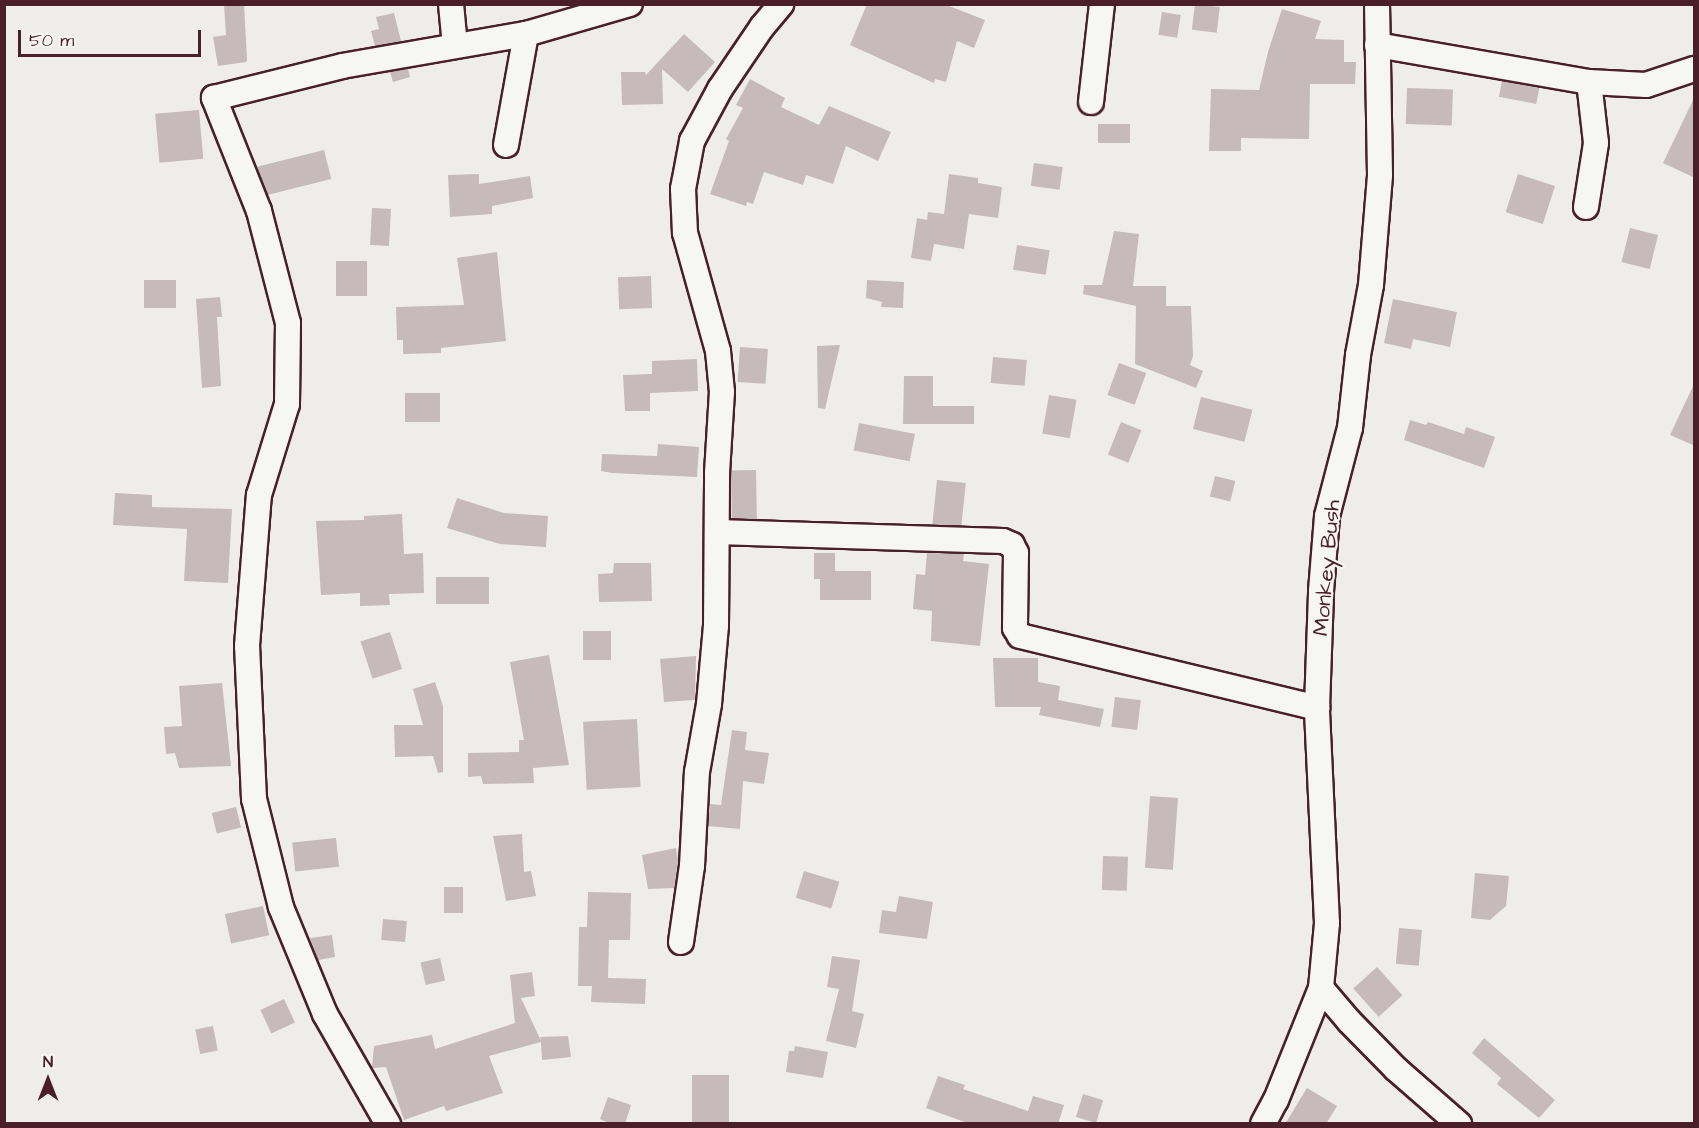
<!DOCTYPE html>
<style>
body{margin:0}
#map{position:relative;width:1699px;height:1128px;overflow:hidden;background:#efedea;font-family:"Architects Daughter",sans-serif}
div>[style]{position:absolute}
.building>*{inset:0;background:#c6babb;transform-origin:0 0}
.roads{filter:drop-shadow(2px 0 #4a1f2b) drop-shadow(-2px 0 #4a1f2b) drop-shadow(0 2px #4a1f2b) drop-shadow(0 -2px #4a1f2b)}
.minor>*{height:24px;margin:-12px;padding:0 12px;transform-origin:12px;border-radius:12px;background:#f6f6f2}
span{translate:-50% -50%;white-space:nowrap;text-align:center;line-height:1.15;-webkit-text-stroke:4.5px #f6f6f2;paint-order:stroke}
.street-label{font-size:22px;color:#4a1f2b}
.frame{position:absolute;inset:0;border:6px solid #4a1f2b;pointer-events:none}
.north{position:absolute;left:18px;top:1050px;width:60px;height:60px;-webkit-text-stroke:4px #f6f6f2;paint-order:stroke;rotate:0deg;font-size:16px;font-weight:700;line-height:24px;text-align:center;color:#4a1f2b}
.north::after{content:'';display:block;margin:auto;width:21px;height:27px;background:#4a1f2b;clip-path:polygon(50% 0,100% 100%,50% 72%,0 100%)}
.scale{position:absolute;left:18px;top:30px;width:183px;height:27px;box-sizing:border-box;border:3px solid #4a1f2b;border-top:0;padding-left:8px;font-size:18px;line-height:21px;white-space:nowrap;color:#4a1f2b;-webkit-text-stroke:4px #f6f6f2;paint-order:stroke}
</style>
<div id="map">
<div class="building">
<i style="clip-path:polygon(224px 4px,244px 4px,247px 60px,246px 62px,218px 66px,213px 37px,226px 35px)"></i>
<i style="clip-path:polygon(867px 4px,944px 4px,985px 20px,974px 48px,957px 41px,946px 82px,935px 79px,934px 83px,850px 45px)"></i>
<i style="left:1195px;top:4px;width:25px;height:26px;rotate:7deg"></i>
<i style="clip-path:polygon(1282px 9px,1321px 21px,1315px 39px,1344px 40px,1344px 62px,1356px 62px,1355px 84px,1310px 84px,1309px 139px,1241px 138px,1241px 151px,1209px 151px,1211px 89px,1259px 90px,1268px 52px)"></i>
<i style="left:1162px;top:12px;width:19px;height:23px;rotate:9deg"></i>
<i style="clip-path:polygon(394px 13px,401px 41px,375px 46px,371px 31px,379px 29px,376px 17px)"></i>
<i style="clip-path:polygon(684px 34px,715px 62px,688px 92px,662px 69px,663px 104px,622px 105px,621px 72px,645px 72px,646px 75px)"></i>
<i style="clip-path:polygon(408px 69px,410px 77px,393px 82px,390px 72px)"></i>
<i style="clip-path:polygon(750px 79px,785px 98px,781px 107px,819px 125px,829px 106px,891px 132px,878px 161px,846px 146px,833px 184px,806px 175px,803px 185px,764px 172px,753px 204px,747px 202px,746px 206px,710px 194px,729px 141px,726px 139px,743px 108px,736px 105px)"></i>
<i style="left:1502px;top:81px;width:38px;height:16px;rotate:11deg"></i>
<i style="left:1407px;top:88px;width:46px;height:36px;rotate:2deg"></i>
<i style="clip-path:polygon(1695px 96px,1695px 178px,1663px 163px)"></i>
<i style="left:199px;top:110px;width:49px;height:44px;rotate:85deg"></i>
<i style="left:1098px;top:124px;width:32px;height:19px"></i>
<i style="left:324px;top:150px;width:30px;height:69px;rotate:76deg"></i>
<i style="left:1034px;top:163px;width:29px;height:23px;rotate:8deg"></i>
<i style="clip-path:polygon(479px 174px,479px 184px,530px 176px,533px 198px,492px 206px,492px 214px,450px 217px,448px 175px)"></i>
<i style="clip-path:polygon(949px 174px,978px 178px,978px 183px,1002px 187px,998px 218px,969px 214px,964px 249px,934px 244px,931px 261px,911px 258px,917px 218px,927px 220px,928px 212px,944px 214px)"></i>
<i style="left:1518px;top:174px;width:39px;height:40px;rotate:18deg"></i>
<i style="left:372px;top:208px;width:19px;height:37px;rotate:3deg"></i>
<i style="left:1630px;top:228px;width:29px;height:35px;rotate:14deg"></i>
<i style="clip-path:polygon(1114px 231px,1139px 234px,1133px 286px,1166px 286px,1166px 306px,1191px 306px,1193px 356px,1190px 365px,1203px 371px,1196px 388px,1135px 364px,1136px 306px,1083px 294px,1084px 285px,1102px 285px)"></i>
<i style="left:1017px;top:245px;width:33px;height:25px;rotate:9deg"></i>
<i style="clip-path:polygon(497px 252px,506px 341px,441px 348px,441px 353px,403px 354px,403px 340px,397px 340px,396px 307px,464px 305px,457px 258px)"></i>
<i style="left:367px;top:261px;width:35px;height:31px;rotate:90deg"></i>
<i style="left:651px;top:276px;width:32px;height:33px;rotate:88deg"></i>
<i style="left:144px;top:280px;width:32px;height:28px"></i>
<i style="clip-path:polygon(867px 280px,904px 282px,903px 308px,881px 307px,882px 302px,866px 298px)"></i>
<i style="clip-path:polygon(220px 297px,222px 317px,217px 317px,221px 386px,202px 388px,196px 299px)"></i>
<i style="clip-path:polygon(1393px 299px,1457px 312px,1450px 347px,1413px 339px,1411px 349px,1384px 343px)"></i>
<i style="clip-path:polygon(840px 345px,825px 409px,818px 408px,817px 346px)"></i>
<i style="left:740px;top:347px;width:28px;height:35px;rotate:4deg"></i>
<i style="left:993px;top:357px;width:34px;height:26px;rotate:5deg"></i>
<i style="clip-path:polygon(697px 359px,698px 391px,650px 393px,650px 411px,625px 411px,623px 375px,652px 374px,652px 361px)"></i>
<i style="left:1119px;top:363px;width:29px;height:34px;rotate:20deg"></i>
<i style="clip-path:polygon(904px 376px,933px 376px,933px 406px,974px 406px,974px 424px,903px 424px)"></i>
<i style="clip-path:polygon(1695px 382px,1695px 446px,1670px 435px)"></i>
<i style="left:405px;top:393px;width:35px;height:29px"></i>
<i style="left:1049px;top:395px;width:28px;height:39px;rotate:10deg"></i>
<i style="left:1201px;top:397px;width:53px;height:33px;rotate:14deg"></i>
<i style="clip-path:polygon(1410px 420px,1426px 425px,1428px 422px,1464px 434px,1466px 427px,1495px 437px,1484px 468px,1404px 440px)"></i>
<i style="left:1121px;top:422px;width:22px;height:35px;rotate:22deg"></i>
<i style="left:859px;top:423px;width:57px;height:28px;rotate:11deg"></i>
<i style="clip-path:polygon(658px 444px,699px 447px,697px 477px,612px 473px,601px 471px,602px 454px,657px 456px)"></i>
<i style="left:756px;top:470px;width:49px;height:25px;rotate:89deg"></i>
<i style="left:1215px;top:476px;width:21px;height:21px;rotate:14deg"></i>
<i style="left:937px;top:480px;width:29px;height:45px;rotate:6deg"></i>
<i style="clip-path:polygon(115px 493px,152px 495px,152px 507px,232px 509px,228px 583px,184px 581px,187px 529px,113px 525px)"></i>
<i style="clip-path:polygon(457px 498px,504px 513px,548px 516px,546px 547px,500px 544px,447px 528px)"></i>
<i style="clip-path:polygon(402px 514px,404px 554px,423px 553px,424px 593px,389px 594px,390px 605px,360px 606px,360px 593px,321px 595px,316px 521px,364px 520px,364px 516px)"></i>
<i style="clip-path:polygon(814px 553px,835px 553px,835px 571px,871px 571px,871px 600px,820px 600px,820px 579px,814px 579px)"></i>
<i style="clip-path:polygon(927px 553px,964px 554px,963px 561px,989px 564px,980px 646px,931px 641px,932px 611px,913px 609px,916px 574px,925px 575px)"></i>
<i style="clip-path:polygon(614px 563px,651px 563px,652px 601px,599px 602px,598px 574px,613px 573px)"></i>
<i style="left:489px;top:577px;width:27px;height:53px;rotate:90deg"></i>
<i style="left:583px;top:631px;width:28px;height:29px"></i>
<i style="left:390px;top:632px;width:39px;height:31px;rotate:72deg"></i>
<i style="clip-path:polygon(549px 655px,569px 765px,533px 768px,534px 783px,483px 784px,481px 776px,468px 777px,468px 753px,519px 752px,519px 740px,524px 740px,510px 662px)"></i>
<i style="clip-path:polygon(696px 656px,695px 700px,664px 702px,660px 659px)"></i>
<i style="clip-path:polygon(993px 658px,1038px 658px,1038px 682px,1060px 686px,1058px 700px,1104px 709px,1100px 727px,1039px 715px,1041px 707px,995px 707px)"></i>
<i style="clip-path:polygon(435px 682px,443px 706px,443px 772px,438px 773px,433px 756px,395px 757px,394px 725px,423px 725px,413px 689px)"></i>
<i style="clip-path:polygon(222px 683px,231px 766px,179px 768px,175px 753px,166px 754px,164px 727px,182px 726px,179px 686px)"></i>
<i style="left:1115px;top:697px;width:26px;height:30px;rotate:7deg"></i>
<i style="left:637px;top:719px;width:68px;height:54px;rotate:87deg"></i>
<i style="clip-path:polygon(732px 730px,747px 732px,745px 750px,769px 753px,764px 784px,743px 781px,740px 829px,708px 826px,710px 804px,721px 805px)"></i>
<i style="left:1150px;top:796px;width:28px;height:72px;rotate:4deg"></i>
<i style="left:236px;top:807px;width:21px;height:25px;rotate:76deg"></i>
<i style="clip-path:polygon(522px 834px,524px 872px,531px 871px,536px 896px,506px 901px,493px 836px)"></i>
<i style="left:336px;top:838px;width:29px;height:44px;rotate:84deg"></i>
<i style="clip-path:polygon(676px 848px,678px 860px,674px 888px,648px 889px,642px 855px)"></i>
<i style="left:1103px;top:856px;width:25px;height:34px;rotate:2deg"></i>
<i style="left:804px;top:871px;width:37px;height:28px;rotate:17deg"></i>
<i style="clip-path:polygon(1475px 873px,1509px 876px,1506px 906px,1490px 920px,1471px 918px)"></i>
<i style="left:463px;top:887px;width:26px;height:19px;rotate:90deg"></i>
<i style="clip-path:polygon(588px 892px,631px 893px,630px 940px,609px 940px,608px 978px,646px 979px,645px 1004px,591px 1002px,592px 986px,578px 986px,579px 927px,587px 927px)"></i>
<i style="clip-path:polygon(899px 896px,933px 902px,927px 939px,879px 933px,882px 910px,896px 912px)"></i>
<i style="left:263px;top:906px;width:30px;height:39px;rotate:78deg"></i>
<i style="left:383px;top:919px;width:24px;height:21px;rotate:5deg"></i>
<i style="left:1399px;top:928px;width:23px;height:36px;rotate:5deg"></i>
<i style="clip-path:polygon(332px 935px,335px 957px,318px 960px,310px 938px)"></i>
<i style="clip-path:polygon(832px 956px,860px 960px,852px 1011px,864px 1014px,856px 1048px,826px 1041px,839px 989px,827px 987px)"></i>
<i style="left:440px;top:958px;width:23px;height:20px;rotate:77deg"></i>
<i style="left:1377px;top:967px;width:38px;height:32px;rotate:48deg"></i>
<i style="clip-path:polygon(532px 972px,535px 996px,521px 998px,541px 1041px,540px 1037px,568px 1036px,571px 1057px,542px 1060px,541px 1042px,489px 1056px,503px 1093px,446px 1111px,444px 1106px,404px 1120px,386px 1067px,372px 1068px,374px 1046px,432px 1035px,435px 1049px,515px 1023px,510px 975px)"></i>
<i style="left:284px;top:999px;width:26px;height:26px;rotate:65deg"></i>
<i style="left:213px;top:1026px;width:25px;height:18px;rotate:79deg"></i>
<i style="clip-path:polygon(1484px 1038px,1555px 1100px,1539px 1118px,1497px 1084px,1501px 1078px,1472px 1053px)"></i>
<i style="clip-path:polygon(795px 1046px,828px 1052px,823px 1078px,786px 1072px,789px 1051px,794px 1051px)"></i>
<i style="left:692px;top:1075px;width:37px;height:49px"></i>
<i style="clip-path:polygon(938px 1076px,965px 1085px,963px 1089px,1028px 1111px,1033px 1096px,1064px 1105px,1058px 1124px,970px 1124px,926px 1108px)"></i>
<i style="clip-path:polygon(1307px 1088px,1337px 1106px,1326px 1124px,1285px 1124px)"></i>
<i style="left:1083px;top:1094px;width:21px;height:24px;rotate:17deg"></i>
<i style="clip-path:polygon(608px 1097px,631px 1105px,625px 1124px,611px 1124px,600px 1119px)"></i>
</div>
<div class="roads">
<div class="minor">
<i style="left:451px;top:4px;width:42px;rotate:84.6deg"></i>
<i style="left:1377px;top:45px;width:215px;rotate:9.9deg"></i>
<i style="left:1589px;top:82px;width:57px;rotate:3deg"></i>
<i style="left:1646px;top:85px;width:51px;rotate:-18.4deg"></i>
<i style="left:1091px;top:102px;width:99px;rotate:-83.6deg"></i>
<i style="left:506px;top:145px;width:113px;rotate:-79.8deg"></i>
<i style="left:1586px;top:207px;width:65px;rotate:-81.1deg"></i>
<i style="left:1596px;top:143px;width:61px;rotate:-96.5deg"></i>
<i style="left:717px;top:532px;width:286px;rotate:1.8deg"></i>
<i style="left:1003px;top:541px;width:10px;rotate:24deg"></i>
<i style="left:1012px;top:545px;width:9px;rotate:63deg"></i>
<i style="left:1016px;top:553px;width:75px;rotate:90.8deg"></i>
<i style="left:1015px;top:628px;width:9px;rotate:58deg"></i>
<i style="left:1020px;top:636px;width:306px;rotate:13.6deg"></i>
<i style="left:681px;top:942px;width:77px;rotate:-81.8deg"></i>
<i style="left:692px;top:866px;width:94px;rotate:-87deg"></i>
<i style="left:697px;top:772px;width:69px;rotate:-80deg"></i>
<i style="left:709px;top:704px;width:78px;rotate:-84.9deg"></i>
<i style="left:716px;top:626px;width:153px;rotate:-89.6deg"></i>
<i style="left:717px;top:473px;width:81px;rotate:-86.5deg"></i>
<i style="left:722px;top:392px;width:41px;rotate:-95.6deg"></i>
<i style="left:718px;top:351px;width:123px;rotate:-105.6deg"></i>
<i style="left:685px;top:233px;width:44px;rotate:-92.6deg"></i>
<i style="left:683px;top:189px;width:49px;rotate:-79.4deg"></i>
<i style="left:692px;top:141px;width:59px;rotate:-61.7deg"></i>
<i style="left:720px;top:89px;width:75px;rotate:-55.9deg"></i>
<i style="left:762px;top:27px;width:30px;rotate:-50deg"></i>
<i style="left:1321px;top:988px;width:43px;rotate:49.7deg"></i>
<i style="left:1349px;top:1021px;width:67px;rotate:45.6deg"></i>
<i style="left:1396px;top:1069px;width:84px;rotate:41.1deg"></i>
<i style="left:388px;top:1124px;width:127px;rotate:-119.8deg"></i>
<i style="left:325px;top:1014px;width:116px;rotate:-112.4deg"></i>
<i style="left:281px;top:907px;width:111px;rotate:-104deg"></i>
<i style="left:254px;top:799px;width:153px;rotate:-92.6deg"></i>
<i style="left:247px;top:646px;width:151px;rotate:-85.5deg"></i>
<i style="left:259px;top:495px;width:95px;rotate:-72.9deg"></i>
<i style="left:287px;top:404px;width:81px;rotate:-89.3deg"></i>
<i style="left:288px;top:323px;width:116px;rotate:-104.5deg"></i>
<i style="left:259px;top:211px;width:122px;rotate:-111.7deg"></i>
<i style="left:214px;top:98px;width:132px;rotate:-14deg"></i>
<i style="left:342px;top:66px;width:187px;rotate:-9.9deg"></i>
<i style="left:526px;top:34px;width:108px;rotate:-16.1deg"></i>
<i style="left:1263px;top:1124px;width:27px;rotate:-62deg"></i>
<i style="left:1276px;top:1100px;width:121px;rotate:-68.1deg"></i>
<i style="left:1321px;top:988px;width:65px;rotate:-84.7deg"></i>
<i style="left:1327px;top:923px;width:215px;rotate:-92.7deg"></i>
<i style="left:1317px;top:708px;width:117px;rotate:-88deg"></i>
<i style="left:1321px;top:591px;width:75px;rotate:-85.4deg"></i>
<i style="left:1327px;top:516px;width:91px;rotate:-75.4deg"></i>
<i style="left:1350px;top:428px;width:73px;rotate:-83.7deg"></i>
<i style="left:1358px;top:355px;width:71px;rotate:-79.5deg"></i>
<i style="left:1371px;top:285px;width:110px;rotate:-85.3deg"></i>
<i style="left:1380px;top:175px;width:171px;rotate:-91deg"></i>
</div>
</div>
<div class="street-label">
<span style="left:1327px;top:568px;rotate:-85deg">Monkey Bush</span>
</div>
<div class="frame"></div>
<div class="north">N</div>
<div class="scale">50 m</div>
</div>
